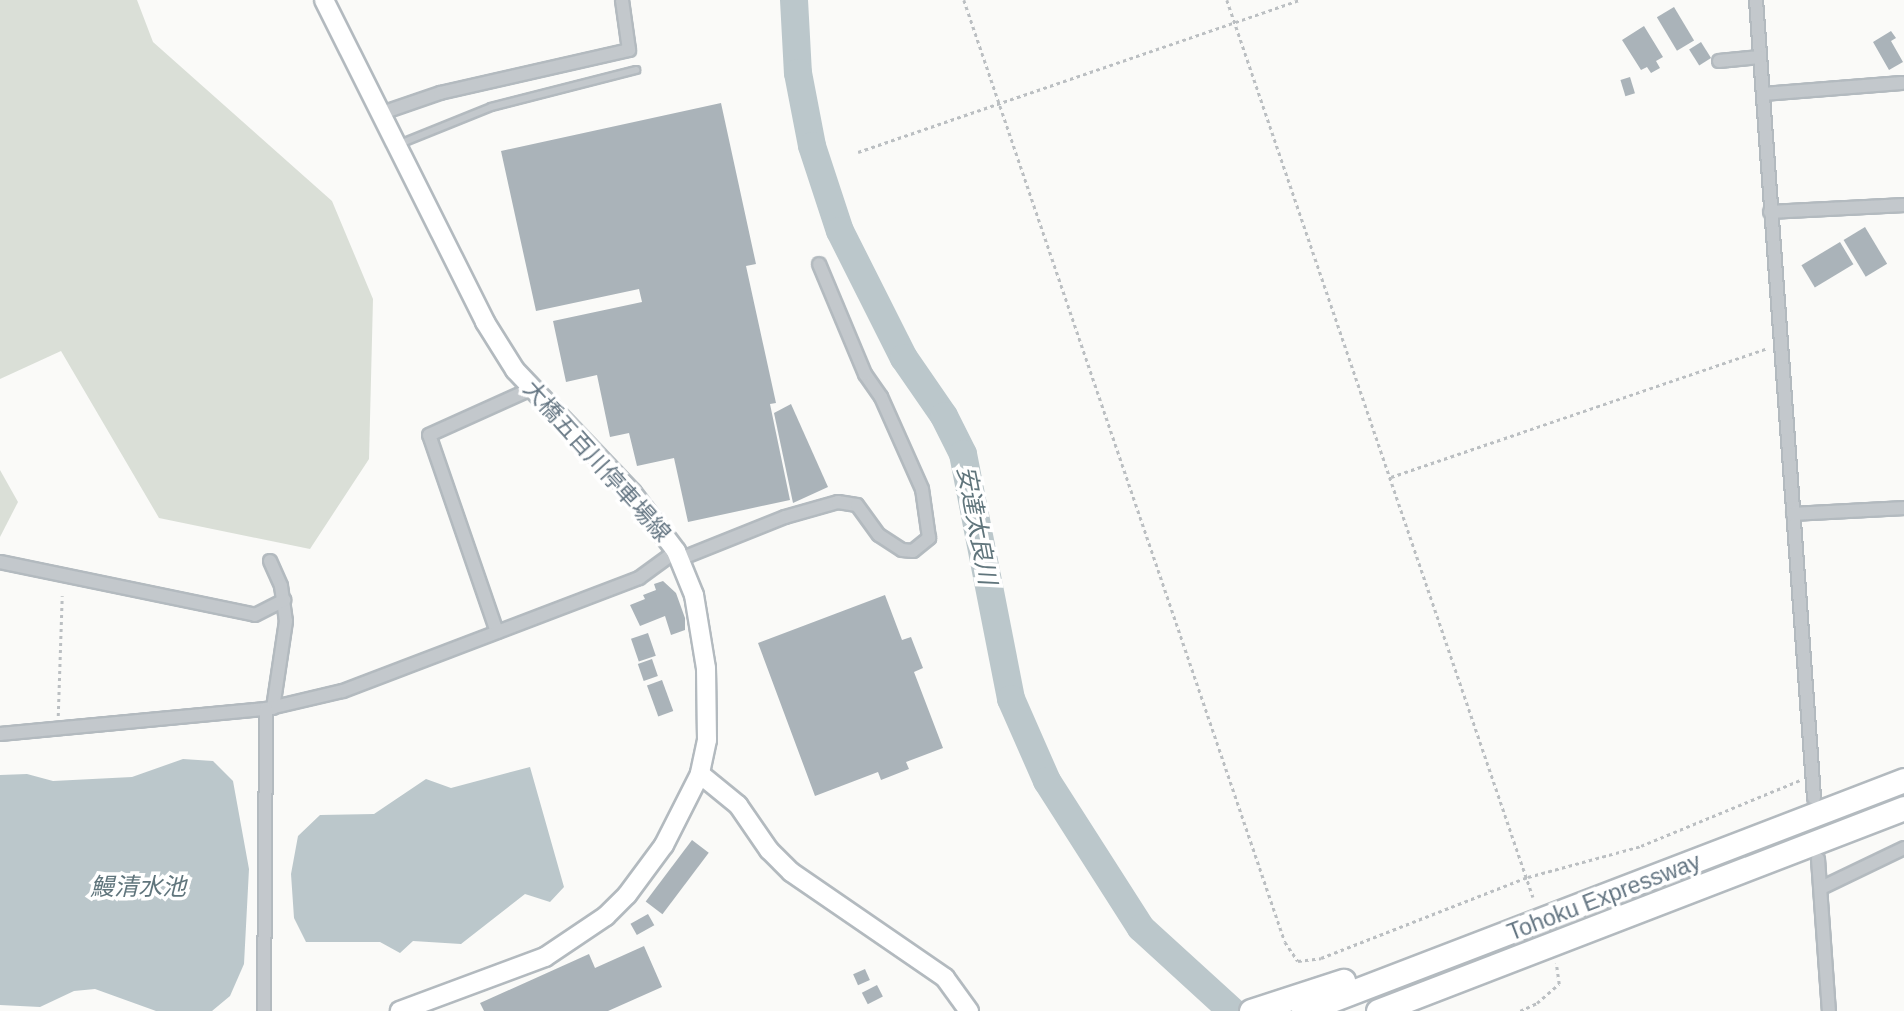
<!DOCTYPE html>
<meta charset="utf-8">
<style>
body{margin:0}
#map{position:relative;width:1904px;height:1011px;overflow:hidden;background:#fafaf8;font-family:Helvetica,"Noto Sans JP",sans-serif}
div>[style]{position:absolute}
.green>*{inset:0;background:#dadfd7}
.water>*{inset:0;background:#bbc7cb}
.river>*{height:28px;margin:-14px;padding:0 14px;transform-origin:14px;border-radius:14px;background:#bbc7cb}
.building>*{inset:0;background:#aab3b9;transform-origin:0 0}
.path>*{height:2.5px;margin-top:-1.25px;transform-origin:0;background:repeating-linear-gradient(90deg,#bbbfc2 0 3.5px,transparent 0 7px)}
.roads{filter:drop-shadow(2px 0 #b3babf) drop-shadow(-2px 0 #b3babf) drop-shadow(0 2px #b3babf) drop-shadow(0 -2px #b3babf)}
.lane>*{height:6px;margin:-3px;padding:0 3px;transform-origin:3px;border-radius:3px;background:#c3c8cc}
.street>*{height:12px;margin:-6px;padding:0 6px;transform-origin:6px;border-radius:6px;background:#c3c8cc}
.secondary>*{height:18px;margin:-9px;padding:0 9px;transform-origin:9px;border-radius:9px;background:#fff}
.highway>*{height:23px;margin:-11.5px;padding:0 11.5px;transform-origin:11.5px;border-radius:11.5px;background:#fff}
span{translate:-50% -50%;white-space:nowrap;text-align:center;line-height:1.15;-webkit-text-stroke:7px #fff;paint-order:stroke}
.street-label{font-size:23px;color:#657683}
.water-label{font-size:24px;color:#60757c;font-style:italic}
</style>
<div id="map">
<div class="green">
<i style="clip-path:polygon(0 0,137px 0,153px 42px,332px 201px,373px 299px,369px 459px,310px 549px,159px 518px,61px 351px,0 379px)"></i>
<i style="clip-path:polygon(0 470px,18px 502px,0 537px)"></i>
</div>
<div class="water">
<i style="clip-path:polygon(183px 759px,213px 761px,233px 781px,249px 869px,244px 964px,230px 996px,212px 1011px,156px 1011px,95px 989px,74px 991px,40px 1007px,0 1005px,0 775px,27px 774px,53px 781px,132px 777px)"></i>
<i style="clip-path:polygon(530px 767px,564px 887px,550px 902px,525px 894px,461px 944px,413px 941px,400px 953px,380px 942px,306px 942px,294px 918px,291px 874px,298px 836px,320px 815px,374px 814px,426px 779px,451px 788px)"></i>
</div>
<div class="river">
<i style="left:794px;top:0;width:73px;rotate:86.9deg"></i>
<i style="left:798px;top:73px;width:74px;rotate:79.1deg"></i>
<i style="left:812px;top:146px;width:89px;rotate:71.8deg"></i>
<i style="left:840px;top:231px;width:142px;rotate:63.3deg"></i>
<i style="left:904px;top:358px;width:70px;rotate:55.4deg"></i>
<i style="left:944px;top:416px;width:42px;rotate:63.4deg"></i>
<i style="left:963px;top:454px;width:250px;rotate:78.9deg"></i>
<i style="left:1011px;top:699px;width:90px;rotate:66.3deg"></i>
<i style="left:1047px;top:781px;width:174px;rotate:57.4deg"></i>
<i style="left:1141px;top:928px;width:123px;rotate:42.4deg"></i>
</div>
<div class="building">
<i style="left:1674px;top:7px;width:39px;height:20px;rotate:59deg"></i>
<i style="clip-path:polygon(1644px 26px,1663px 57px,1656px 61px,1660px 68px,1651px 73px,1647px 67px,1641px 70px,1622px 40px)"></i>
<i style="clip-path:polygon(1891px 31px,1896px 38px,1891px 41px,1903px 62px,1889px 70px,1873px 42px)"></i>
<i style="left:1701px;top:42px;width:19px;height:14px;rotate:58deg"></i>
<i style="left:1630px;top:77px;width:17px;height:10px;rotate:73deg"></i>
<i style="clip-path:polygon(721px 103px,756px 264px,746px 266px,776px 403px,770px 404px,790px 500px,688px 522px,674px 458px,637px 466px,629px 433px,610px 437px,597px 375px,566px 382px,553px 321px,642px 302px,639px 289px,536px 311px,501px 151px)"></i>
<i style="left:1865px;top:227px;width:43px;height:25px;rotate:59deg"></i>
<i style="left:1840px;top:242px;width:26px;height:45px;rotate:59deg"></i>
<i style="clip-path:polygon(791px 404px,828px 487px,793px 503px,774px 413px)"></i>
<i style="clip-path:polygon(663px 581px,676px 593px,685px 618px,685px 630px,671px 635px,665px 616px,640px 626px,630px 605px,645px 599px,643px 595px,656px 590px,654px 584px)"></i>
<i style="clip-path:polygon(885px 595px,902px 640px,911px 637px,923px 668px,914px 672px,943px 748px,906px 762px,909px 769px,881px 780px,878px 772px,815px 796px,758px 643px)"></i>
<i style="left:648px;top:633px;width:24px;height:18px;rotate:71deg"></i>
<i style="left:652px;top:659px;width:18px;height:15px;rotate:71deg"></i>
<i style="left:662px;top:680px;width:33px;height:16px;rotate:70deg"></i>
<i style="left:692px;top:840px;width:21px;height:77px;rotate:37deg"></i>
<i style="left:648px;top:914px;width:13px;height:20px;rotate:61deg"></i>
<i style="clip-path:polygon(644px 946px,662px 987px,608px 1011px,484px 1011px,480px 1003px,589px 954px,595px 968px)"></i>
<i style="left:865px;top:969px;width:12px;height:13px;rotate:66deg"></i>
<i style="left:877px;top:985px;width:13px;height:17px;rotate:63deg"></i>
</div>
<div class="path">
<i style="left:964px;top:0;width:995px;rotate:71.18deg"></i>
<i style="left:1285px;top:942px;width:23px;rotate:56deg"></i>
<i style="left:1298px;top:961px;width:23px;rotate:-7deg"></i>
<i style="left:1321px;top:958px;width:222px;rotate:-21.4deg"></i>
<i style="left:1528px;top:877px;width:117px;rotate:-15.3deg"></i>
<i style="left:1641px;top:846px;width:172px;rotate:-22.5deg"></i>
<i style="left:1227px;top:0;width:948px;rotate:71.16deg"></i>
<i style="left:858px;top:152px;width:467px;rotate:-19deg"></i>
<i style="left:1391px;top:477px;width:398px;rotate:-18.9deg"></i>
<i style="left:58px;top:716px;width:120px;rotate:-88.1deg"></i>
<i style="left:1520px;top:1011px;width:19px;rotate:-25deg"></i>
<i style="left:1537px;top:1003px;width:29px;rotate:-41deg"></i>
<i style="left:1559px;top:984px;width:21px;rotate:-98deg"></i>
</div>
<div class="roads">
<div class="lane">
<i style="left:397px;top:145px;width:101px;rotate:-22deg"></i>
<i style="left:491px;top:107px;width:150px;rotate:-14.3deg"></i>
</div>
<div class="street">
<i style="left:1756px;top:0;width:800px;rotate:85.84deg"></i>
<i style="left:1719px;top:61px;width:41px;rotate:-5.6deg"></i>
<i style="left:1763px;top:94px;width:139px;rotate:-4.5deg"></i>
<i style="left:379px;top:114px;width:65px;rotate:-19deg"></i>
<i style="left:440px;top:93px;width:194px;rotate:-12.8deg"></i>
<i style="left:629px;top:50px;width:50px;rotate:-98deg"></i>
<i style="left:1770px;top:212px;width:134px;rotate:-3deg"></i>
<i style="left:1793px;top:514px;width:111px;rotate:-3.1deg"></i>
<i style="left:680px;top:559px;width:113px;rotate:-21.8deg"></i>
<i style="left:785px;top:517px;width:55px;rotate:-15.8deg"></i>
<i style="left:838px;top:502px;width:19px;rotate:9deg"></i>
<i style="left:857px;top:505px;width:37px;rotate:54deg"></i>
<i style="left:879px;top:535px;width:27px;rotate:33deg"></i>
<i style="left:902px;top:550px;width:11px;rotate:5deg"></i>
<i style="left:913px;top:551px;width:21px;rotate:-39deg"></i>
<i style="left:929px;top:538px;width:49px;rotate:-98.1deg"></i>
<i style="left:922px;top:489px;width:101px;rotate:-114deg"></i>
<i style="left:881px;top:397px;width:28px;rotate:-125deg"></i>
<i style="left:865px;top:374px;width:119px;rotate:-112.7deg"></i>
<i style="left:270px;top:561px;width:27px;rotate:66deg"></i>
<i style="left:281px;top:586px;width:35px;rotate:82deg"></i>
<i style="left:286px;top:621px;width:88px;rotate:98.5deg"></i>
<i style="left:0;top:562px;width:260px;rotate:11.7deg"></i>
<i style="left:255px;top:615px;width:33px;rotate:-27deg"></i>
<i style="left:497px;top:632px;width:208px;rotate:-109deg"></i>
<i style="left:429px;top:435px;width:112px;rotate:-24.3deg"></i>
<i style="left:0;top:734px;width:267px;rotate:-5.4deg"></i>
<i style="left:266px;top:709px;width:79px;rotate:-13.2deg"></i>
<i style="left:343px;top:691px;width:317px;rotate:-20.9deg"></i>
<i style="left:639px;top:578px;width:46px;rotate:-36.1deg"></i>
<i style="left:1818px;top:859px;width:152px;rotate:85.9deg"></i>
<i style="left:1821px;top:888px;width:92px;rotate:-25.7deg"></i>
<i style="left:264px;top:1011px;width:302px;rotate:-89.6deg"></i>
</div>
<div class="secondary">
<i style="left:324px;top:0;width:360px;rotate:63.4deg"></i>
<i style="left:485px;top:322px;width:57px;rotate:58deg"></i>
<i style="left:515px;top:370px;width:170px;rotate:46.4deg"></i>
<i style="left:632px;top:493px;width:73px;rotate:52.8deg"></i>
<i style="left:676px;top:551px;width:48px;rotate:67.8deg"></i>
<i style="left:694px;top:595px;width:74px;rotate:80.7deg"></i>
<i style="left:706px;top:668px;width:72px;rotate:89.2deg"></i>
<i style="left:707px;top:740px;width:35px;rotate:102deg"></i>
<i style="left:700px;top:774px;width:80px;rotate:116.9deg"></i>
<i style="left:664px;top:845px;width:62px;rotate:126.5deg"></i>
<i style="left:627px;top:895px;width:30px;rotate:135deg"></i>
<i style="left:606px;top:916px;width:73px;rotate:146.1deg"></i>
<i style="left:545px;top:957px;width:155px;rotate:159.6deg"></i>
<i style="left:700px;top:774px;width:49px;rotate:39.2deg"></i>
<i style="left:738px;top:805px;width:55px;rotate:55.4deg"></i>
<i style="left:769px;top:850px;width:31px;rotate:45deg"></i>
<i style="left:791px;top:872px;width:187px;rotate:34.5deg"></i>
<i style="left:945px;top:978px;width:41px;rotate:54deg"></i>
</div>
<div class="highway">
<i style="left:1251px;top:1011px;width:97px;rotate:-18.1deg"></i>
<i style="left:1303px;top:1011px;width:644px;rotate:-21.02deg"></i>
<i style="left:1378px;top:1011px;width:564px;rotate:-21.1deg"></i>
</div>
</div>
<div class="street-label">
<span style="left:597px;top:461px;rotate:48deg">大橋五百川停車場線</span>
<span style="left:1604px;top:897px;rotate:-21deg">Tohoku Expressway</span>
</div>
<div class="water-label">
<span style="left:977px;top:525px;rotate:79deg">安達太良川</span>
<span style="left:138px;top:887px">鰻清水池</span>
</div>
</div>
